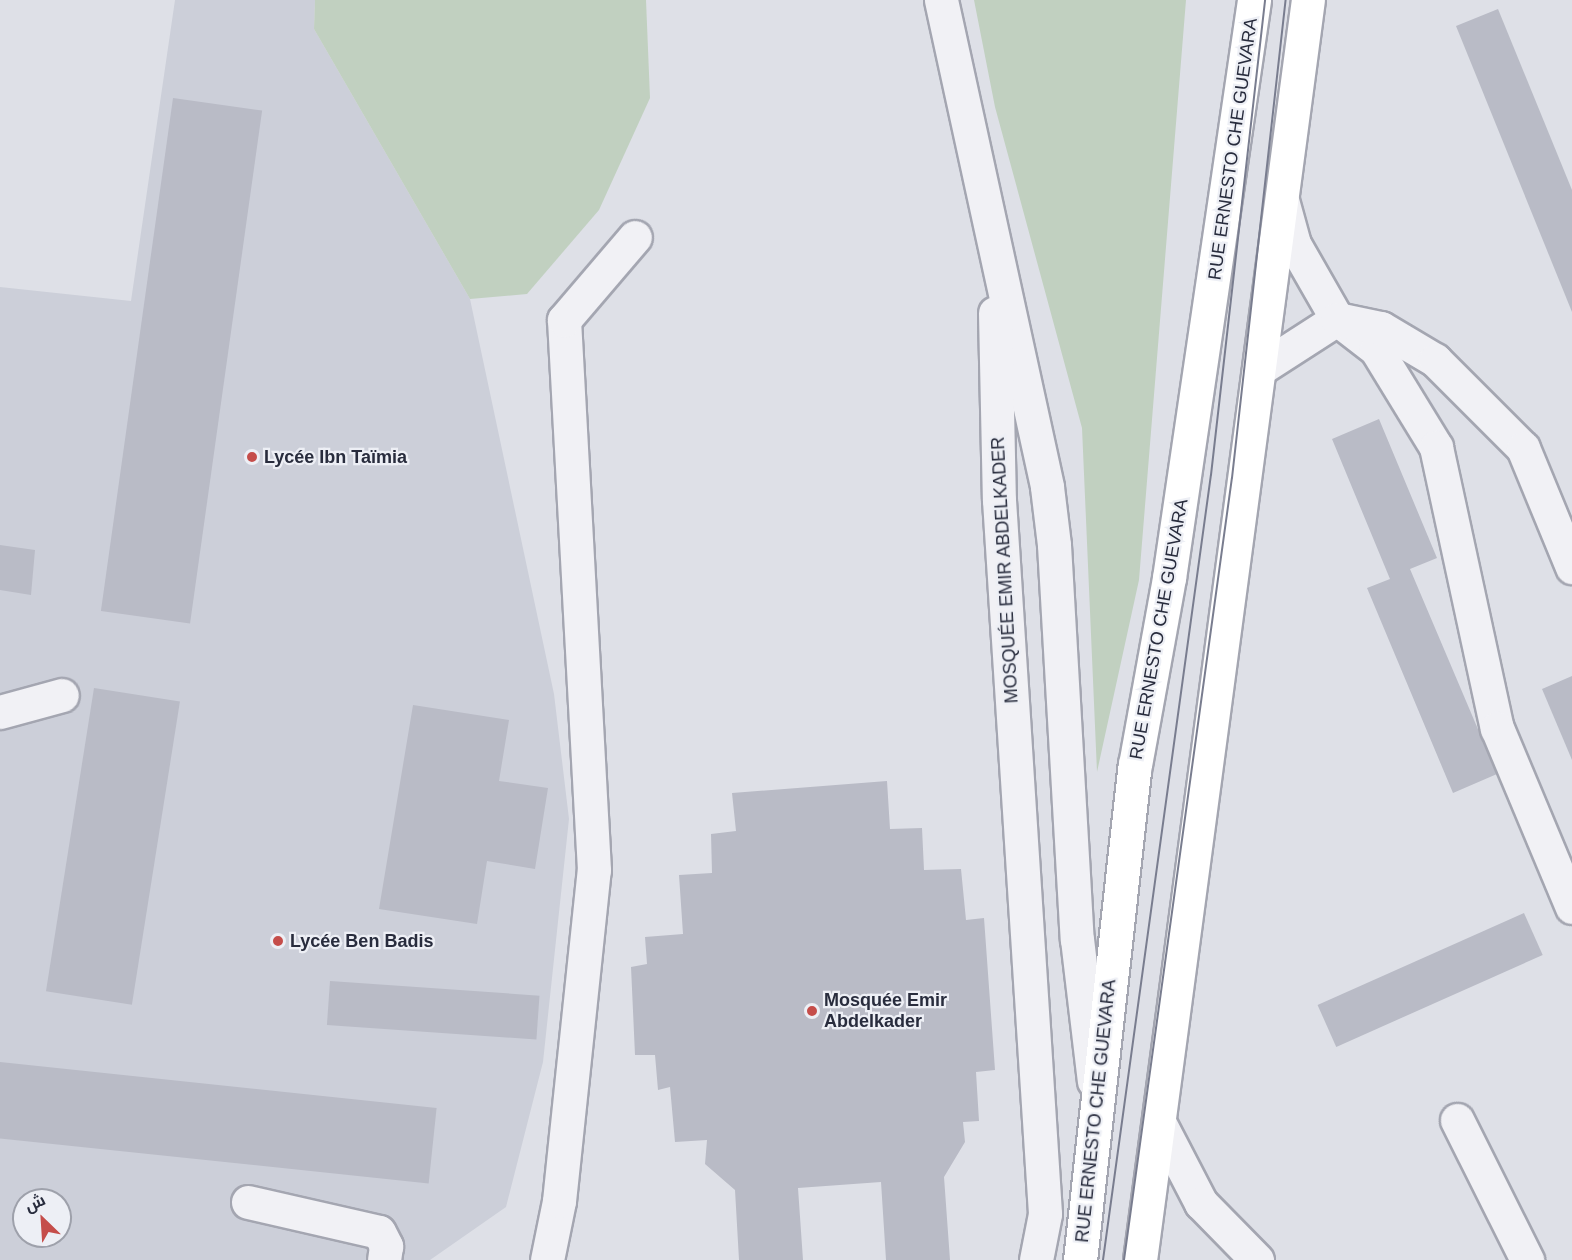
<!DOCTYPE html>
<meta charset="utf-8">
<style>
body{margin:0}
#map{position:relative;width:1572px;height:1260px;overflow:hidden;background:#dee0e7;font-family:Helvetica,Cairo,sans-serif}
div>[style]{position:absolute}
.built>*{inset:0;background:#cccfd9}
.green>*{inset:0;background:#c1d0c0}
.building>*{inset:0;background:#b9bbc6;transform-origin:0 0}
.roads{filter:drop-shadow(2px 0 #a4a6b1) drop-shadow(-2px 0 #a4a6b1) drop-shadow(0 2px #a4a6b1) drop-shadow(0 -2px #a4a6b1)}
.minor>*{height:33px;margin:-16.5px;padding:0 16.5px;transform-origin:16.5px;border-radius:16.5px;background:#f1f1f5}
.major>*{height:33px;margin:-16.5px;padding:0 16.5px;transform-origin:16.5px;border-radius:16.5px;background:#fff}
.tram>*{height:1.5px;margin:-0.75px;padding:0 0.75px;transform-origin:0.75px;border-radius:0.75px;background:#797d8f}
.dots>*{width:16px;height:16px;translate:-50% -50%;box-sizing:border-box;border:3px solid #edeff5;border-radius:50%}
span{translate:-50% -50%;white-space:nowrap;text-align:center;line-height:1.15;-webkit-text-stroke:4.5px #edeff5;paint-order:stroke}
.street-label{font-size:18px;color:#282c3d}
.poi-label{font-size:18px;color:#282c3d;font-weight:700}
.left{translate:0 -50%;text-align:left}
.north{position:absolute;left:12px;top:1188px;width:60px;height:60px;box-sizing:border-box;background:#edeff5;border:2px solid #9ea1ab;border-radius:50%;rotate:335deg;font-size:16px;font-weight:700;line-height:24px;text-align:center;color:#282c3d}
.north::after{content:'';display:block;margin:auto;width:21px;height:27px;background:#c54d4a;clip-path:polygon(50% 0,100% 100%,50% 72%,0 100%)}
</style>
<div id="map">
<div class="built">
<i style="clip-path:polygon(evenodd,175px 0,315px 0,314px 29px,470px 299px,554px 694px,569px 819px,543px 1062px,506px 1207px,430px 1260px,0 1260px,0 287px,131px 301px,175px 0,24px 1200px,60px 1200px,60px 1236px,24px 1236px,24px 1200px)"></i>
</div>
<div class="green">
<i style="clip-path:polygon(315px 0,646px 0,650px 98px,599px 210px,527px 294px,470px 299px,314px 29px)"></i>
<i style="clip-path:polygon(974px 0,1186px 0,1139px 580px,1097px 772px,1082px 428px,995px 107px)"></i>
</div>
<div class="building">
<i style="clip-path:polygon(1498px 9px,1572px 190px,1572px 312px,1456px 26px)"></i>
<i style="left:173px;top:98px;width:90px;height:518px;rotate:8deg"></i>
<i style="clip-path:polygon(1379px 419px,1437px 558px,1410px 569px,1497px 774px,1453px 793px,1367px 588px,1390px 579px,1332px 439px)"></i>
<i style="clip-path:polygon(0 545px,35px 550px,31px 595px,0 590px)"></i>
<i style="clip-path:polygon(1572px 676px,1572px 760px,1542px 689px)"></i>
<i style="left:94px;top:688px;width:87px;height:307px;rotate:9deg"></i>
<i style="clip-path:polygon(413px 705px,509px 720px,499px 781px,548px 788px,535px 869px,487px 861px,477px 924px,379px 909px)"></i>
<i style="clip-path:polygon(887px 781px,890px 829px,922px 828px,924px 870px,961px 869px,966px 920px,984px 918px,995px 1070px,976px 1072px,979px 1121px,963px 1122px,965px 1142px,944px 1177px,950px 1260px,886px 1260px,881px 1182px,798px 1188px,803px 1260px,739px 1260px,735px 1190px,705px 1164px,707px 1140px,675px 1142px,670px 1087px,658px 1090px,655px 1055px,635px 1055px,631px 967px,647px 964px,645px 937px,683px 934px,679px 875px,712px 873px,711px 834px,736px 831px,732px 793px)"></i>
<i style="left:1524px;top:913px;width:46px;height:226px;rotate:66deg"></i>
<i style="left:330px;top:981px;width:210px;height:44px;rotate:4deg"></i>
<i style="left:0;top:1062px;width:439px;height:76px;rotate:6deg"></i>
</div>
<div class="roads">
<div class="minor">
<i style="left:941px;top:0;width:498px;rotate:77.7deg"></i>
<i style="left:1047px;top:487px;width:58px;rotate:83.1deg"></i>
<i style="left:1054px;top:545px;width:395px;rotate:86.7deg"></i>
<i style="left:1077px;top:939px;width:143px;rotate:83.2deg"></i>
<i style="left:1282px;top:200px;width:46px;rotate:74.7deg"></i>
<i style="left:1294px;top:244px;width:86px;rotate:60.2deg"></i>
<i style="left:1337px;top:319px;width:49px;rotate:37.6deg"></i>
<i style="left:1376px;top:349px;width:115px;rotate:58.5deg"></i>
<i style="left:1436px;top:447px;width:288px;rotate:77.8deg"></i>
<i style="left:1497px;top:728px;width:194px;rotate:67.3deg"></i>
<i style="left:995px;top:313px;width:187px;rotate:88.8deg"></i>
<i style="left:999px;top:500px;width:715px;rotate:86.31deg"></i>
<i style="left:1045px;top:1214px;width:47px;rotate:101.1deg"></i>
<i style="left:1261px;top:368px;width:90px;rotate:-32.8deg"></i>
<i style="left:1337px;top:319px;width:45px;rotate:11.6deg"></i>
<i style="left:1381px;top:328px;width:63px;rotate:30.7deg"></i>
<i style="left:1435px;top:360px;width:124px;rotate:45deg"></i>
<i style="left:1523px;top:448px;width:129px;rotate:67.6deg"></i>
<i style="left:0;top:712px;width:64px;rotate:-15.3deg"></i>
<i style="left:1457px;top:1120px;width:157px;rotate:63.4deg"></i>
<i style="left:1160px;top:1124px;width:89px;rotate:62.6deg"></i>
<i style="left:1201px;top:1203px;width:80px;rotate:45.5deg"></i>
<i style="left:248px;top:1202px;width:134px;rotate:12.9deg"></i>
<i style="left:379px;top:1232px;width:16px;rotate:63deg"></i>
<i style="left:386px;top:1246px;width:14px;rotate:98deg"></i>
<i style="left:547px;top:1260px;width:60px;rotate:-78.5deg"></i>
<i style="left:559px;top:1201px;width:333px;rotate:-84deg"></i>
<i style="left:594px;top:870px;width:551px;rotate:-93.12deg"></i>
<i style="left:564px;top:320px;width:109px;rotate:-49.5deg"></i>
</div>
<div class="major">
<i style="left:1080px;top:1260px;width:498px;rotate:-83.7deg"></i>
<i style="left:1135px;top:765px;width:190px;rotate:-79.7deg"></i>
<i style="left:1169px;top:578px;width:584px;rotate:-81.63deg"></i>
<i style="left:1140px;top:1260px;width:1271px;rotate:-82.41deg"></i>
</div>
</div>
<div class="tram">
<i style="left:1103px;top:1260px;width:792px;rotate:-82.17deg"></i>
<i style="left:1211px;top:475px;width:478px;rotate:-83.5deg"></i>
<i style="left:1124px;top:1260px;width:789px;rotate:-82.14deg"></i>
<i style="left:1232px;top:478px;width:481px;rotate:-83.6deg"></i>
</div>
<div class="dots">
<i style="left:252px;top:457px;background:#c54d4a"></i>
<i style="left:278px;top:941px;background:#c54d4a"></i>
<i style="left:812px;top:1011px;background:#c54d4a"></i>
</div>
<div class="street-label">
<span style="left:1233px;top:149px;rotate:-82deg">RUE ERNESTO CHE GUEVARA</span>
<span style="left:1005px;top:570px;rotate:-93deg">MOSQUÉE EMIR ABDELKADER</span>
<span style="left:1159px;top:629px;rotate:-80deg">RUE ERNESTO CHE GUEVARA</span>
<span style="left:1096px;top:1111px;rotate:-84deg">RUE ERNESTO CHE GUEVARA</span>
</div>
<div class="poi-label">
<span class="left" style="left:264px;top:457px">Lycée Ibn Taïmia</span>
<span class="left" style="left:290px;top:941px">Lycée Ben Badis</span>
<span class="left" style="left:824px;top:1011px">Mosquée Emir<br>Abdelkader</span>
</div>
<div class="north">ش</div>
</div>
